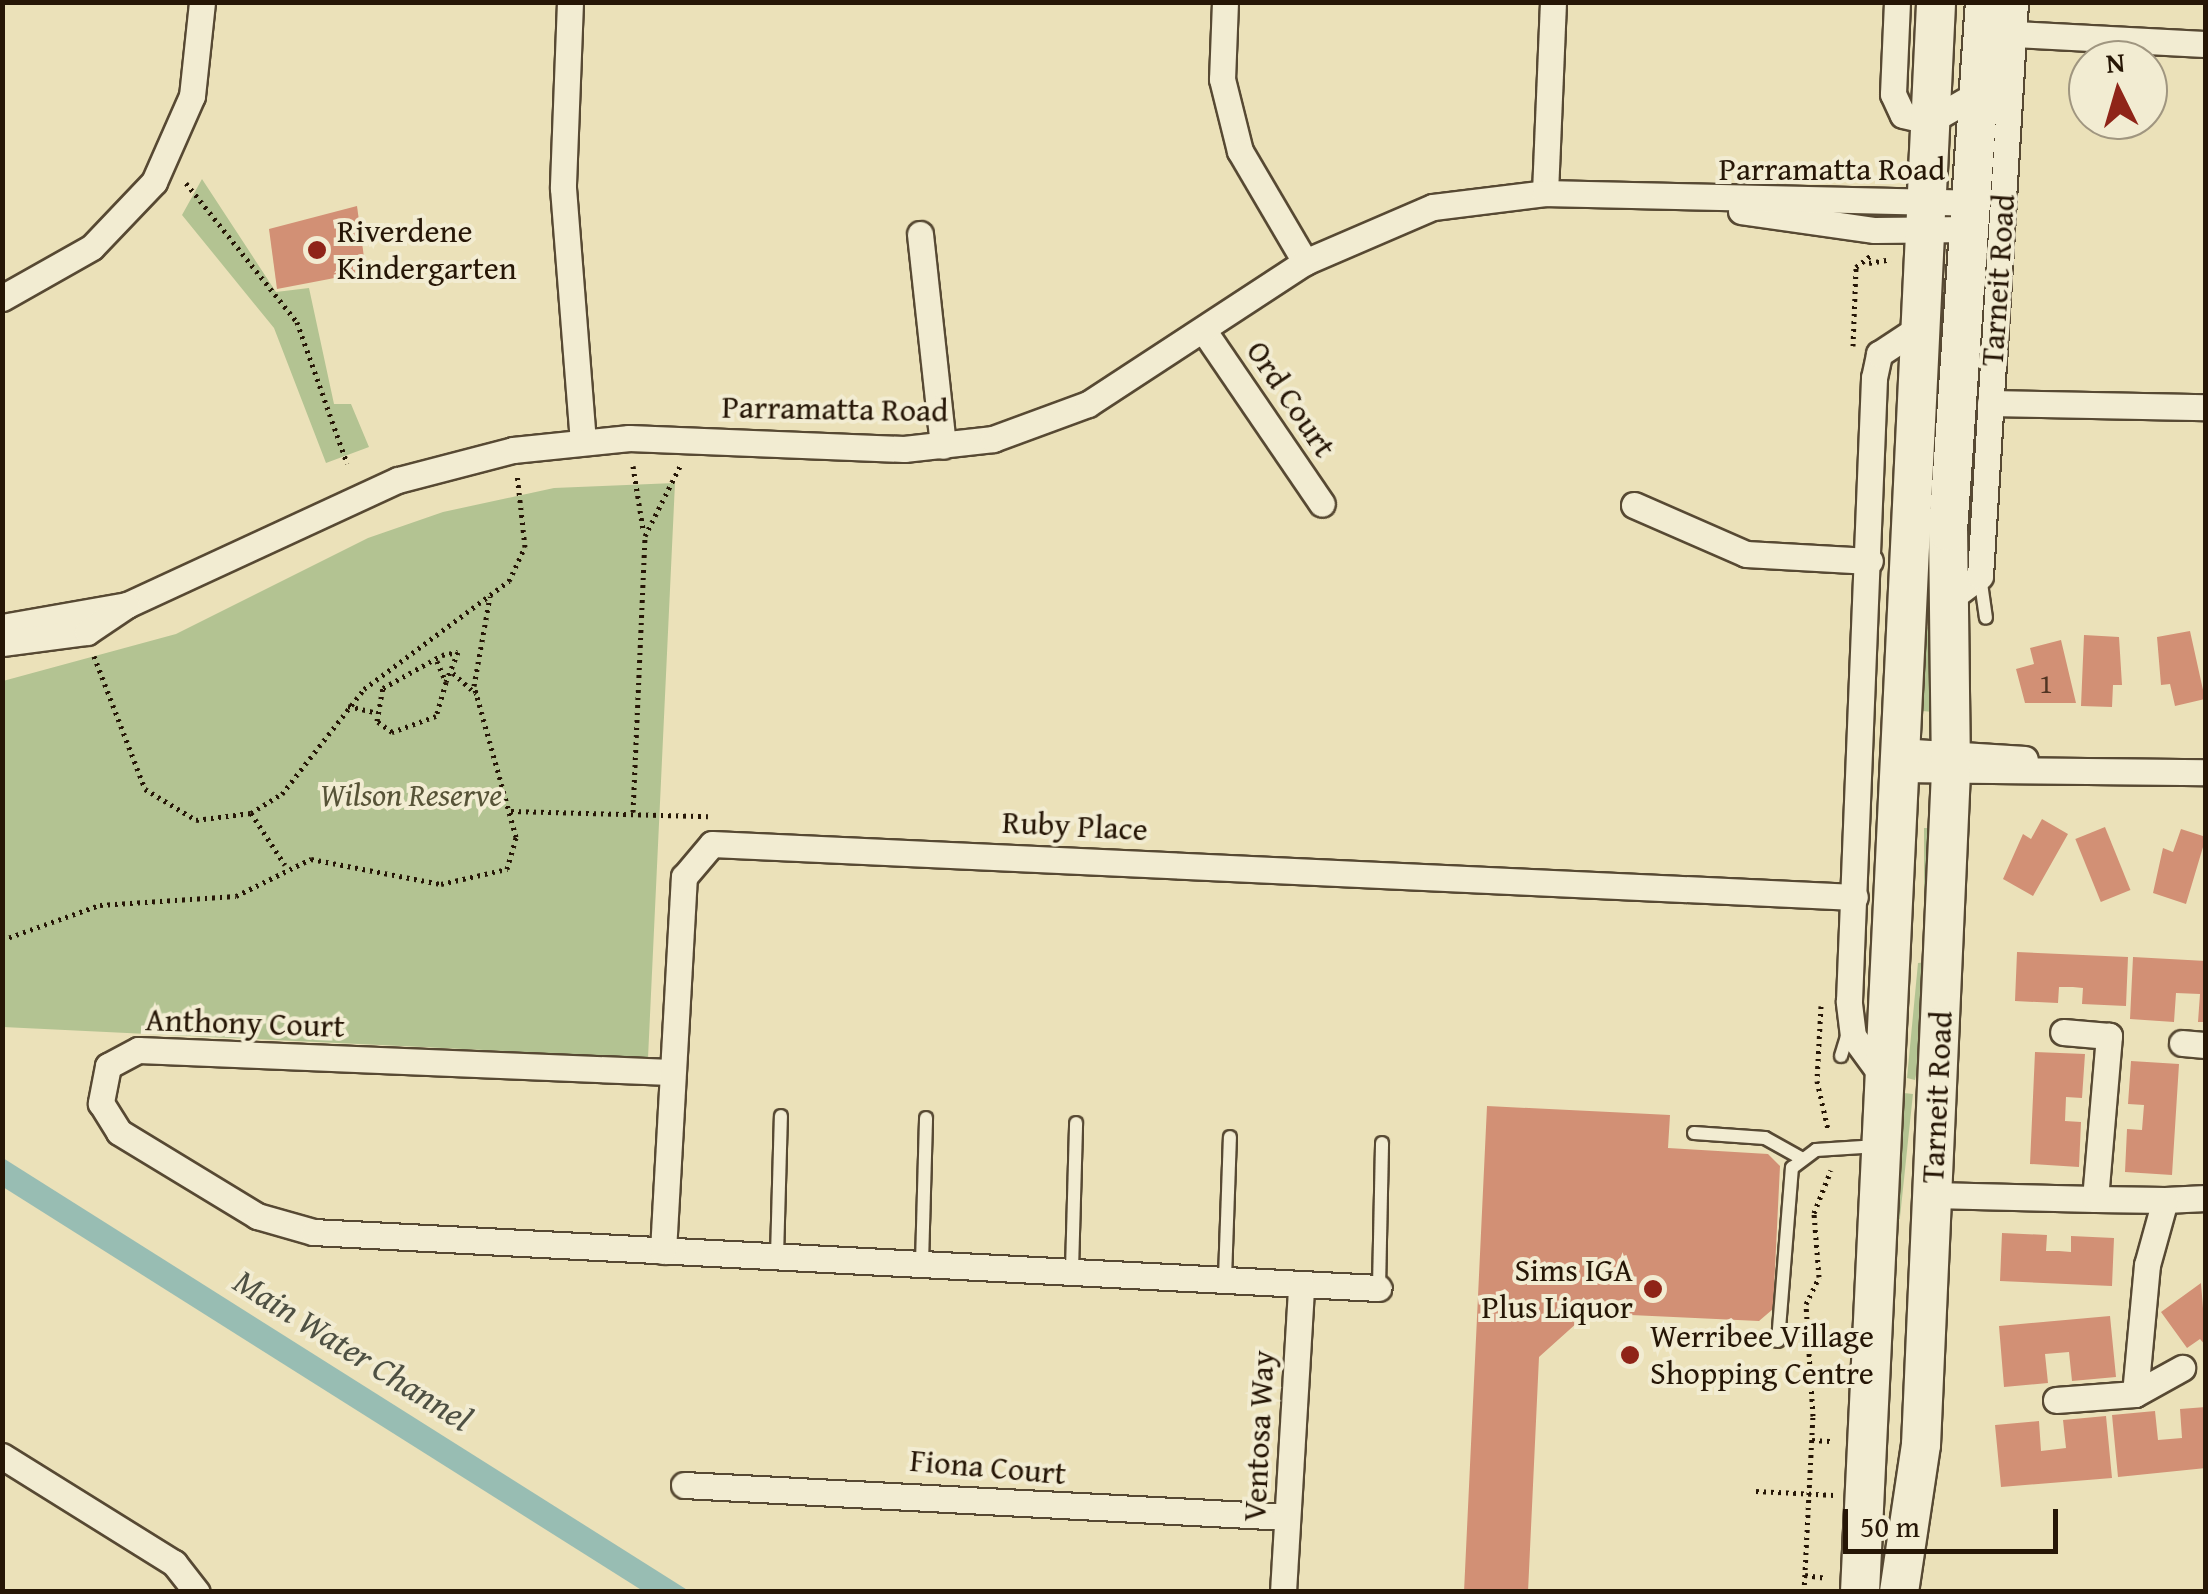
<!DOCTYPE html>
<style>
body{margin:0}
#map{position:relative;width:2208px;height:1594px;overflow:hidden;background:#ebe1b9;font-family:"Gentium Book Plus",serif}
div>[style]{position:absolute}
.green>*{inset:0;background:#b3c392;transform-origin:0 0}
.water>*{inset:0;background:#98bdb3}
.building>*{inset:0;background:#d29075;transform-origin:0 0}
.path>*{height:5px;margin-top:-2.5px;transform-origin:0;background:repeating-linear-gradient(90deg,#261606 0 2.5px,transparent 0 7.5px)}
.roads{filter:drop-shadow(2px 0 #574933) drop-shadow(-2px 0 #574933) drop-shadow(0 2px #574933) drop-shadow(0 -2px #574933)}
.service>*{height:12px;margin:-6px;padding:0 6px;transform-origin:6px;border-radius:6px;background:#f2ecd2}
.minor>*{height:25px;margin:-12.5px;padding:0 12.5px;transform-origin:12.5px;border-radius:12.5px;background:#f2ecd2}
.secondary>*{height:38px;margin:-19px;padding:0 19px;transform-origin:19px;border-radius:19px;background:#f2ecd2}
.dots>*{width:28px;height:28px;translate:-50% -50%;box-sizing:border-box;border:5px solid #f2ecd2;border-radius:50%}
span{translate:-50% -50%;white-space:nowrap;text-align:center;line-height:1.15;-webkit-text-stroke:8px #f2ecd2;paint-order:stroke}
.number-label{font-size:28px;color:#513422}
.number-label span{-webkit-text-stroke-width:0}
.street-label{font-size:32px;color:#261606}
.poi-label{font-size:32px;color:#261606}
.left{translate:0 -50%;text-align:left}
.right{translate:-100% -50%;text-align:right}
.park-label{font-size:32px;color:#575337;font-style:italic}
.water-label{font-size:35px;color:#4e5043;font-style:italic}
.frame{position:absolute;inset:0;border:5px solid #261606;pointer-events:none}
.north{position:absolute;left:2068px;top:40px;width:100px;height:100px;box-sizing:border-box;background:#f2ecd2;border:2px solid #a09680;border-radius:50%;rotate:355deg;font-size:28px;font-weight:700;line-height:40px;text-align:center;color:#261606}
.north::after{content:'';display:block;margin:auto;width:35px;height:45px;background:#8f2418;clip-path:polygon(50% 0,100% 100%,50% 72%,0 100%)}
.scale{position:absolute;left:1843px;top:1509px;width:215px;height:45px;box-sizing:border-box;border:5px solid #261606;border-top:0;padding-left:12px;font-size:30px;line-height:35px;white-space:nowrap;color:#261606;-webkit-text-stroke:8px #f2ecd2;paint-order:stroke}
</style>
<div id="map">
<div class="green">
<i style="clip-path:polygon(202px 179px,276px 292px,309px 288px,334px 404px,351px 404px,369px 447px,326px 463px,274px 328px,182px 215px)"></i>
<i style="clip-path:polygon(675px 483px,648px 1058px,3px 1027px,3px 681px,176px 634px,368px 538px,443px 512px,554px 488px)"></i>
<i style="clip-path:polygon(1931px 627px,1932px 712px,1914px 710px,1919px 628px)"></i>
<i style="left:1924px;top:828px;width:10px;height:123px"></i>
<i style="clip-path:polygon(1928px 962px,1921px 1051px,1915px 1080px,1907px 1078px,1918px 963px)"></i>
<i style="left:1904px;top:1093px;width:9px;height:126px;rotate:6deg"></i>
</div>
<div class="water">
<i style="clip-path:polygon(2px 1158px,3px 1158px,689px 1591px,643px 1591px,3px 1187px)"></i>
</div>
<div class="building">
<i style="clip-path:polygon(357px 206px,366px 272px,277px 289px,269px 229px)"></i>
<i style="clip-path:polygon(2190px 631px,2205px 699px,2175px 706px,2170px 684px,2161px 685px,2157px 637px)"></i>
<i style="clip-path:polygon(2084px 635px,2119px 637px,2122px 685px,2113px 685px,2112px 707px,2081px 706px)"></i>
<i style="clip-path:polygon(2061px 640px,2076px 703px,2025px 703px,2016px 669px,2034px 664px,2030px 648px)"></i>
<i style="clip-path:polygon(2042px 819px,2068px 834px,2033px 896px,2003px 879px,2023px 834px,2031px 839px)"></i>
<i style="left:2105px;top:827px;width:68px;height:32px;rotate:68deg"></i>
<i style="clip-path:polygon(2181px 829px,2206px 837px,2186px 904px,2153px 893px,2163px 848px,2173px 852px)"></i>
<i style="clip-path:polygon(2017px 952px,2128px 957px,2126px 1006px,2082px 1004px,2083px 988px,2073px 987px,2059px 987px,2058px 1003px,2015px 1001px)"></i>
<i style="clip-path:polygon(2133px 957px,2206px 961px,2206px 1022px,2198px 1022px,2200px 994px,2176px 993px,2174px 1022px,2130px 1019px)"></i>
<i style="clip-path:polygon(2035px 1052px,2085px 1054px,2082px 1098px,2066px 1097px,2065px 1121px,2081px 1122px,2079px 1167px,2030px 1164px)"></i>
<i style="clip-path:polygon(2131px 1061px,2179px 1064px,2172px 1175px,2125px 1172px,2127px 1129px,2142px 1130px,2144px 1105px,2128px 1104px)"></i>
<i style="clip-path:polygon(1487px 1106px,1670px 1115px,1668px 1148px,1768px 1154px,1780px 1166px,1773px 1309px,1759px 1321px,1588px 1313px,1539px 1357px,1528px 1592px,1464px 1592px)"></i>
<i style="clip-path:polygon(2002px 1233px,2047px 1235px,2046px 1251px,2059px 1251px,2071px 1252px,2071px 1236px,2114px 1238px,2112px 1286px,2000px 1281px)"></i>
<i style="clip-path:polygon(2201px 1283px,2206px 1346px,2200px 1339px,2187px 1348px,2161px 1312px)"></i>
<i style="clip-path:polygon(2110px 1316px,2116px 1377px,2072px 1381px,2069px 1352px,2045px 1354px,2048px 1383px,2004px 1387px,1999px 1326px)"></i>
<i style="clip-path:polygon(2206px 1407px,2206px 1468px,2118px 1477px,2112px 1415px,2155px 1411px,2158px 1440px,2182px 1438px,2180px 1409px)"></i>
<i style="clip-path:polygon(2106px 1416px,2112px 1478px,2001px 1487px,1995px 1425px,2039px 1421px,2041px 1451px,2066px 1448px,2063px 1420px)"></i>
</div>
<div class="path">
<i style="left:186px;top:183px;width:178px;rotate:51.4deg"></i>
<i style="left:297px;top:322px;width:150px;rotate:70.5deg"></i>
<i style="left:1869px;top:263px;width:22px;rotate:-10deg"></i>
<i style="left:1853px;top:346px;width:79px;rotate:-87.8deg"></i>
<i style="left:1856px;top:267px;width:18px;rotate:-38deg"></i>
<i style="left:633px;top:466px;width:64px;rotate:81deg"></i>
<i style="left:94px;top:656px;width:142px;rotate:69deg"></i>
<i style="left:145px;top:789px;width:60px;rotate:31.3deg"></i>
<i style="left:196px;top:820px;width:55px;rotate:-7.3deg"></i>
<i style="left:251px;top:813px;width:36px;rotate:-32deg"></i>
<i style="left:282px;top:794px;width:133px;rotate:-52deg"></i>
<i style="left:364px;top:689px;width:181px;rotate:-36.7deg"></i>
<i style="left:509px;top:581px;width:38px;rotate:-65deg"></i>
<i style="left:525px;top:547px;width:74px;rotate:-96.2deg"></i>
<i style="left:437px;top:661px;width:23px;rotate:67deg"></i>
<i style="left:446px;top:682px;width:35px;rotate:106deg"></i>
<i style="left:436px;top:716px;width:47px;rotate:160deg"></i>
<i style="left:392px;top:732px;width:19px;rotate:-144deg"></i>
<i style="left:377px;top:721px;width:34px;rotate:-80deg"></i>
<i style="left:383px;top:688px;width:68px;rotate:-29.2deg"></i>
<i style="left:442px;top:655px;width:16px;rotate:-11deg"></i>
<i style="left:458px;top:652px;width:32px;rotate:112deg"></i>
<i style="left:453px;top:673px;width:31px;rotate:42deg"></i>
<i style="left:348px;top:706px;width:27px;rotate:13deg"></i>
<i style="left:511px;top:811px;width:197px;rotate:1.5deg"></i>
<i style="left:633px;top:812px;width:276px;rotate:-87.5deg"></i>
<i style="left:645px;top:536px;width:78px;rotate:-63.4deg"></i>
<i style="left:251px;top:813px;width:62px;rotate:56.8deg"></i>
<i style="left:2px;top:940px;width:104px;rotate:-19.7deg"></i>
<i style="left:100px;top:905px;width:136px;rotate:-3.8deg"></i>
<i style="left:236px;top:896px;width:84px;rotate:-26.3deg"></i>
<i style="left:311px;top:859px;width:132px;rotate:10.9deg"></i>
<i style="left:441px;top:884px;width:68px;rotate:-12.8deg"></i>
<i style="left:507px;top:869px;width:33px;rotate:-74deg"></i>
<i style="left:516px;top:837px;width:157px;rotate:-105.5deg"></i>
<i style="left:474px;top:686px;width:91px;rotate:-79.9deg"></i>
<i style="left:1821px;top:1006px;width:75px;rotate:93.1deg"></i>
<i style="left:1817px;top:1081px;width:49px;rotate:77.1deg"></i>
<i style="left:1812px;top:1440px;width:22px;rotate:3deg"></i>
<i style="left:1756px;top:1491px;width:78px;rotate:2.9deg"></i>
<i style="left:1805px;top:1575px;width:22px;rotate:8deg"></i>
<i style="left:1804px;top:1592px;width:176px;rotate:-87.1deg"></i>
<i style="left:1813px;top:1416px;width:112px;rotate:-93.6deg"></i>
<i style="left:1806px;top:1304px;width:30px;rotate:-64deg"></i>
<i style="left:1819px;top:1277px;width:64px;rotate:-94.5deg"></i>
<i style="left:1814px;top:1213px;width:46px;rotate:-68.4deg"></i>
</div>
<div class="roads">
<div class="service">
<i style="left:1980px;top:576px;width:42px;rotate:81.9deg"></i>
<i style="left:1841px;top:1056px;width:30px;rotate:-73deg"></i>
<i style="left:1694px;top:1133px;width:71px;rotate:4deg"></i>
<i style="left:1765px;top:1138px;width:41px;rotate:29.1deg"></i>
<i style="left:777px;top:1256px;width:140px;rotate:-88.4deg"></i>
<i style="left:922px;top:1263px;width:145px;rotate:-88.4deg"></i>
<i style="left:1072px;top:1270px;width:147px;rotate:-88.4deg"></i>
<i style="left:1225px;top:1278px;width:141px;rotate:-88deg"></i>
<i style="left:1379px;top:1288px;width:145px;rotate:-88.8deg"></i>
<i style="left:1778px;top:1341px;width:174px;rotate:-85.4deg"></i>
<i style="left:1792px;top:1168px;width:30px;rotate:-37deg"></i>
<i style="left:1816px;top:1150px;width:62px;rotate:-3.7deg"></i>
</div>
<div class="minor">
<i style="left:570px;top:2px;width:186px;rotate:92.2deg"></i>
<i style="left:563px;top:188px;width:254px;rotate:85.5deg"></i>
<i style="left:1225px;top:2px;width:77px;rotate:92.2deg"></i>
<i style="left:1222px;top:79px;width:74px;rotate:76deg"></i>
<i style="left:1240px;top:151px;width:129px;rotate:59.6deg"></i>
<i style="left:1897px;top:2px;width:92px;rotate:92.5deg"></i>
<i style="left:1893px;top:94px;width:23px;rotate:65deg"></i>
<i style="left:1903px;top:115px;width:28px;rotate:13deg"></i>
<i style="left:1930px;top:121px;width:54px;rotate:-29.9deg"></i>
<i style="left:2013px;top:34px;width:193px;rotate:3deg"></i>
<i style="left:1545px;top:193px;width:191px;rotate:-87.6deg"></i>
<i style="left:1741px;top:211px;width:135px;rotate:8.1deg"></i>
<i style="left:1875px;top:230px;width:96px;rotate:-0.6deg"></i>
<i style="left:920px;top:234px;width:213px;rotate:83.8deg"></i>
<i style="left:2px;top:298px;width:103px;rotate:-29.5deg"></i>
<i style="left:92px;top:247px;width:90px;rotate:-46.4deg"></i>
<i style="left:154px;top:182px;width:94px;rotate:-66.2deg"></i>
<i style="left:192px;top:96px;width:95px;rotate:-83.9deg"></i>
<i style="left:1204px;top:331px;width:209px;rotate:55.7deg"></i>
<i style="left:1990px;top:403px;width:216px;rotate:1.1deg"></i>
<i style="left:1634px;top:505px;width:122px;rotate:23.6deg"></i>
<i style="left:1746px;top:554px;width:124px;rotate:3.2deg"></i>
<i style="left:1947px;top:601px;width:41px;rotate:-37.1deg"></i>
<i style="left:1980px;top:576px;width:575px;rotate:-86.51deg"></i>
<i style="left:2px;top:627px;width:127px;rotate:-10deg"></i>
<i style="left:127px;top:605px;width:298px;rotate:-24.8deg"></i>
<i style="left:398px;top:480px;width:119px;rotate:-14.6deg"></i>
<i style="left:513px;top:450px;width:117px;rotate:-5.9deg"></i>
<i style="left:629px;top:438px;width:275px;rotate:2.3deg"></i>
<i style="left:904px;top:449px;width:90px;rotate:-6.4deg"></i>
<i style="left:993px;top:439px;width:101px;rotate:-20.2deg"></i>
<i style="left:1088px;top:404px;width:259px;rotate:-33.2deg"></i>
<i style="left:1305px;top:262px;width:139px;rotate:-23.3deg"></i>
<i style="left:1433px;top:207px;width:113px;rotate:-7.1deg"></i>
<i style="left:1545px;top:193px;width:426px;rotate:1.3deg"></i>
<i style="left:2px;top:643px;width:86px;rotate:-7.4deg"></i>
<i style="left:87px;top:632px;width:48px;rotate:-34deg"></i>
<i style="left:1898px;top:751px;width:127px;rotate:3.6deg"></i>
<i style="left:1897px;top:769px;width:309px;rotate:0.6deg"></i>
<i style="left:2182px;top:1043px;width:24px;rotate:5deg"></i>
<i style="left:670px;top:1072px;width:532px;rotate:-177.63deg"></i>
<i style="left:138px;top:1050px;width:34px;rotate:152deg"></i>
<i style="left:108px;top:1066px;width:38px;rotate:101deg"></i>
<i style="left:101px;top:1103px;width:34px;rotate:58deg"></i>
<i style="left:119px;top:1132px;width:162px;rotate:31.3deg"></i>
<i style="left:257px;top:1216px;width:58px;rotate:15.9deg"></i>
<i style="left:313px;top:1232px;width:1067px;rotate:3.01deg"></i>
<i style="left:1883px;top:1077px;width:51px;rotate:-126.2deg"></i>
<i style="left:1853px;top:1036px;width:35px;rotate:-97deg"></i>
<i style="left:1849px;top:1001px;width:624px;rotate:-87.7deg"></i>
<i style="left:1874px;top:378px;width:25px;rotate:-78deg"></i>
<i style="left:1879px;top:354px;width:49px;rotate:-33.4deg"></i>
<i style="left:1933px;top:1195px;width:162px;rotate:1.4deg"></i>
<i style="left:2095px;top:1199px;width:164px;rotate:-85.1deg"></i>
<i style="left:2109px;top:1036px;width:46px;rotate:-175deg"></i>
<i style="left:2165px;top:1200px;width:41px;rotate:-2.8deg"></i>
<i style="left:663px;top:1251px;width:375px;rotate:-86.8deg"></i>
<i style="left:684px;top:877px;width:43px;rotate:-49.7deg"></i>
<i style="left:712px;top:844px;width:1144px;rotate:2.65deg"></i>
<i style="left:2135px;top:1394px;width:54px;rotate:-29deg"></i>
<i style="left:2056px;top:1400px;width:79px;rotate:-4.3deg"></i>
<i style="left:2135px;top:1394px;width:130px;rotate:-84.7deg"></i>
<i style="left:2147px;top:1265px;width:67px;rotate:-74.5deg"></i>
<i style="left:2165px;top:1200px;width:70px;rotate:-179.2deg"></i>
<i style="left:2px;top:1456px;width:203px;rotate:31.9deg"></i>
<i style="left:174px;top:1563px;width:37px;rotate:52deg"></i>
<i style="left:684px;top:1485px;width:603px;rotate:3.04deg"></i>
<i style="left:1283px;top:1592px;width:308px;rotate:-86.6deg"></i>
</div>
<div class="secondary">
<i style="left:1860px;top:1592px;width:1592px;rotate:-87.26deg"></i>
<i style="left:1899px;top:1592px;width:149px;rotate:-81.5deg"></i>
<i style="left:1921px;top:1445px;width:674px;rotate:-87.45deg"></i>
<i style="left:1951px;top:772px;width:241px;rotate:-90.7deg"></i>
<i style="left:1948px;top:531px;width:530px;rotate:-86deg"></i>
</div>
</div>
<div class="dots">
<i style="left:317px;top:250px;background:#8f2418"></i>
<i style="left:1653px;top:1289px;background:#8f2418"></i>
<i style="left:1630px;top:1355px;background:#8f2418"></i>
</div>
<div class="number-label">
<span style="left:2046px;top:683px">1</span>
</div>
<div class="street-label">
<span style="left:1832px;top:169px">Parramatta Road</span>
<span style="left:1998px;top:280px;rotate:-86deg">Tarneit Road</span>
<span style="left:1291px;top:399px;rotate:56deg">Ord Court</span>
<span style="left:835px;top:409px;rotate:1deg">Parramatta Road</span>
<span style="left:1075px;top:826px;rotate:3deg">Ruby Place</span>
<span style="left:245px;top:1023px;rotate:2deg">Anthony Court</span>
<span style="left:1937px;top:1097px;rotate:-87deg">Tarneit Road</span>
<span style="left:1259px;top:1436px;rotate:-87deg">Ventosa Way</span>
<span style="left:988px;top:1467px;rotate:5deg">Fiona Court</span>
</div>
<div class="poi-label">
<span class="left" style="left:337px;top:250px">Riverdene<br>Kindergarten</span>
<span class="right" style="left:1633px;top:1289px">Sims IGA<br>Plus Liquor</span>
<span class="left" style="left:1650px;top:1355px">Werribee Village<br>Shopping Centre</span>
</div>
<div class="park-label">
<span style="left:411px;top:795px">Wilson Reserve</span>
</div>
<div class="water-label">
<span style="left:353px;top:1350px;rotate:32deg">Main Water Channel</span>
</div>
<div class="frame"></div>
<div class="north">N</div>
<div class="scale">50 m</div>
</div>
